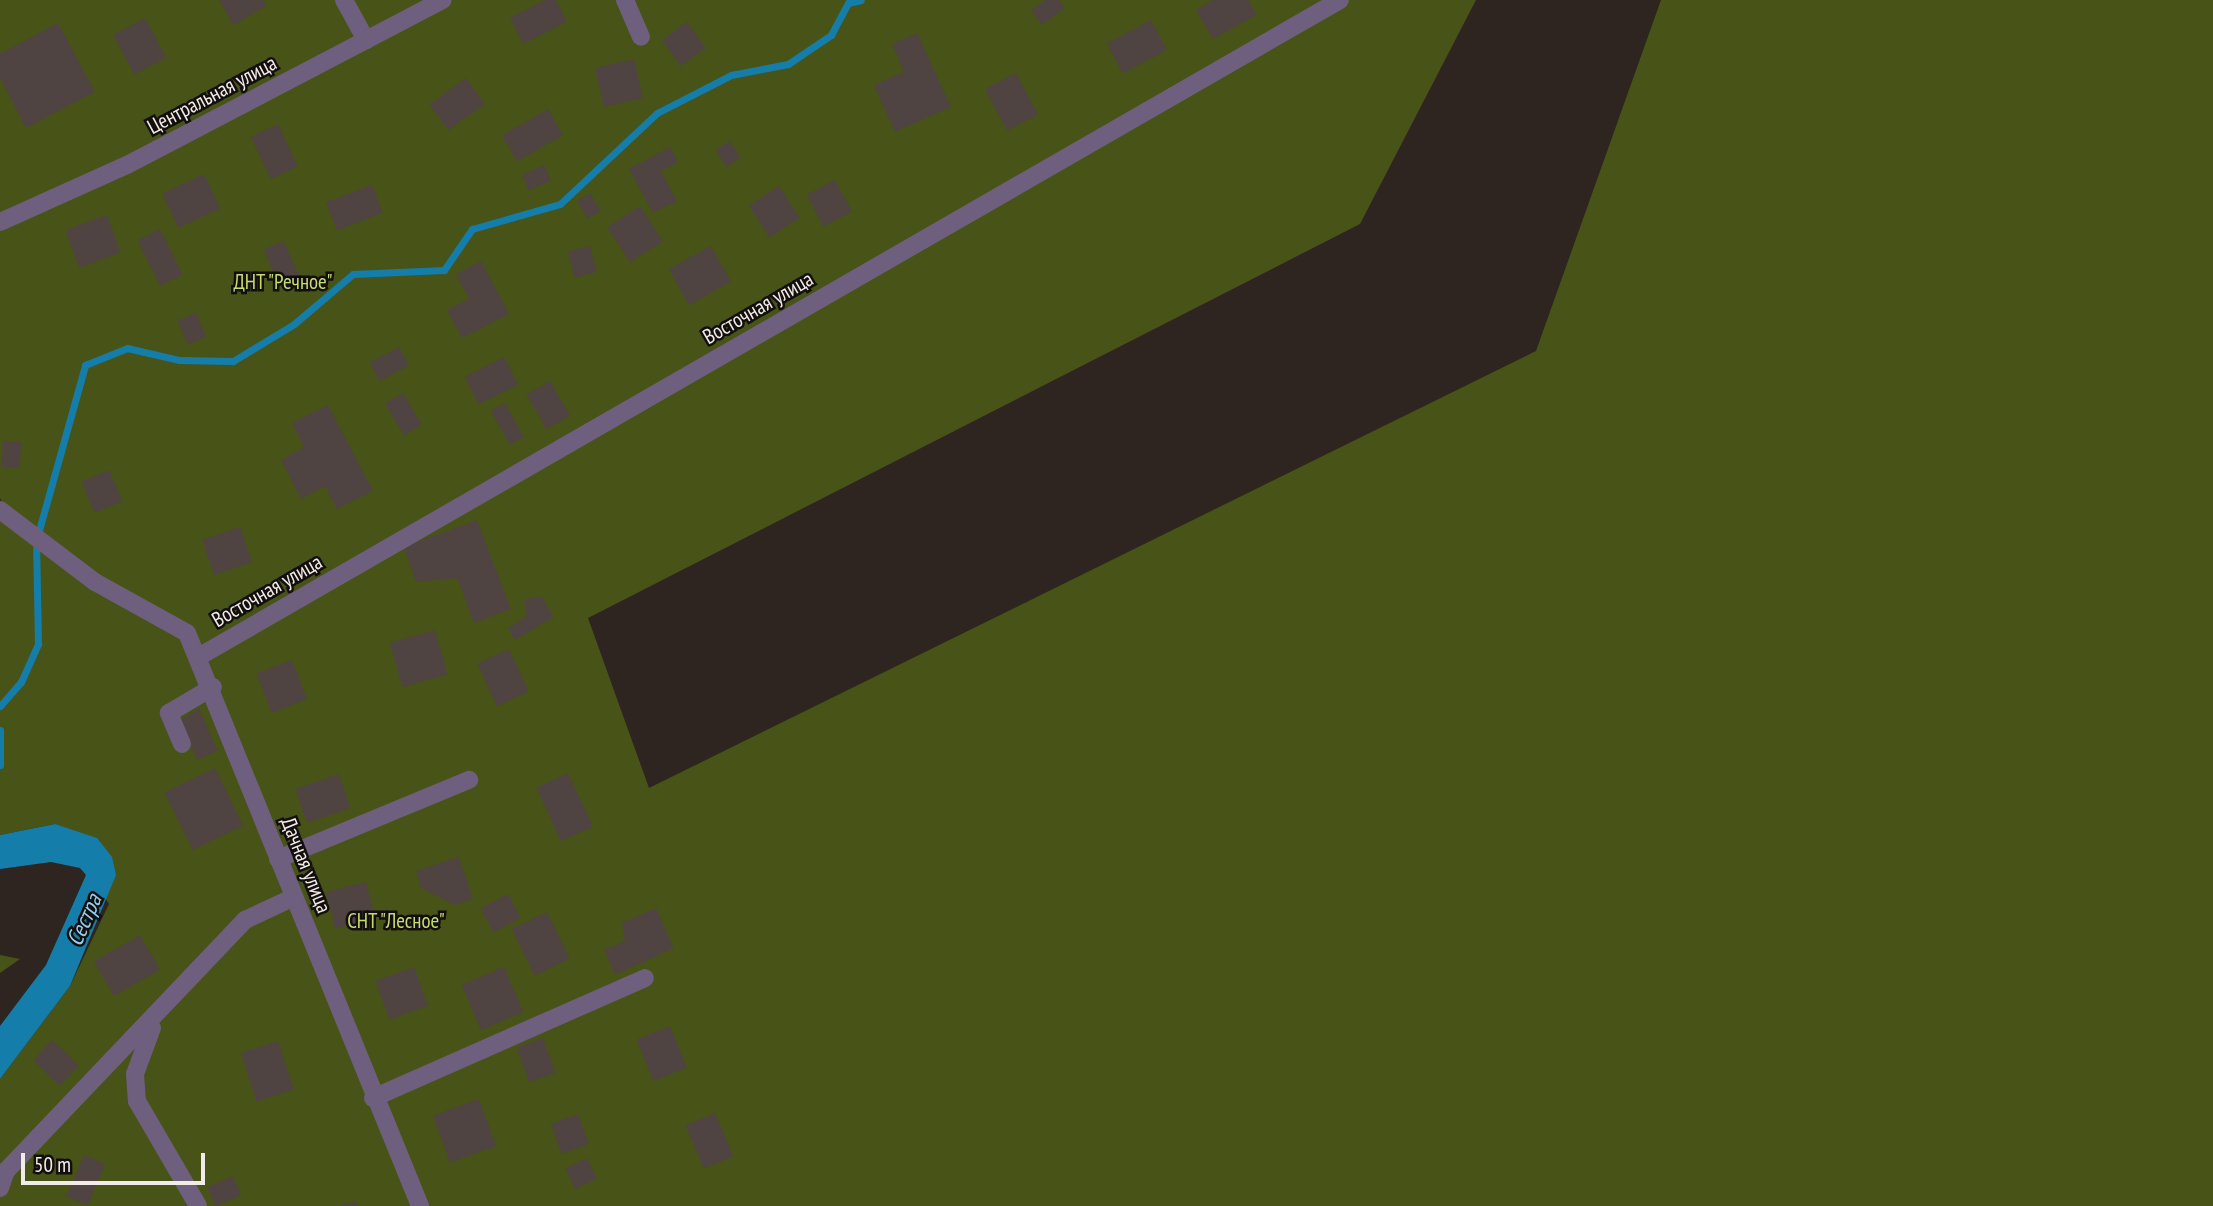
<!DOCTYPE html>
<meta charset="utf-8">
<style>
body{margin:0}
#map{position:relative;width:2213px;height:1206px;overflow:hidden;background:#2e2521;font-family:"PT Sans Narrow",sans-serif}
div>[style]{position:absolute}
.green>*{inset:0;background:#485317}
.water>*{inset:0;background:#157daa}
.stream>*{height:7px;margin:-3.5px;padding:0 3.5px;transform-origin:3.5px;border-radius:3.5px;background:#157daa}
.building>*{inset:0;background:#4f4441;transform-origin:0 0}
.street>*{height:18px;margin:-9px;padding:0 9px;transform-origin:9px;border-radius:9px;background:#6d5f7d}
span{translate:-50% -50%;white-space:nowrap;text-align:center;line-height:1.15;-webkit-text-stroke:5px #130f0d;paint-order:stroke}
.street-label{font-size:21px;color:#f2ece9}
.park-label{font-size:21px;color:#c6dc6b}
.water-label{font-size:23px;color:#8ed0f5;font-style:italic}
.scale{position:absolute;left:21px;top:1153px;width:184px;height:32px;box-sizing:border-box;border:4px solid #f2ece9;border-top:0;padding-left:9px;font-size:21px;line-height:24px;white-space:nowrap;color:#f2ece9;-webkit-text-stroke:5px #130f0d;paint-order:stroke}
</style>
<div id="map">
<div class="green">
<i style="clip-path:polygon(0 0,1476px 0,1360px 224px,588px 618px,649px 788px,1536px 351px,1661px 0,2213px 0,2213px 1206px,0 1206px,0 1079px,70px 986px,109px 904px,55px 824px,0 835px,0 514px,8px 515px,0 498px)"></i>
<i style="clip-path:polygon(0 955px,20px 959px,0 973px)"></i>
</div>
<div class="water">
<i style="clip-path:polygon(55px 824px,97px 838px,112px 857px,116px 875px,70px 986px,0 1079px,0 1026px,46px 965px,86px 875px,80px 868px,51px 862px,0 869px,0 835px)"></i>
</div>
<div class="stream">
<i style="left:0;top:706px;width:32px;rotate:-49deg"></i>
<i style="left:21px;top:682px;width:42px;rotate:-65.9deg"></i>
<i style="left:38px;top:644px;width:103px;rotate:-91.1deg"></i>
<i style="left:36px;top:541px;width:183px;rotate:-74.4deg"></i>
<i style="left:85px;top:365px;width:45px;rotate:-22deg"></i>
<i style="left:127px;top:348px;width:53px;rotate:13deg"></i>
<i style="left:179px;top:360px;width:54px;rotate:1.1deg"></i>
<i style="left:233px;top:361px;width:71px;rotate:-31.2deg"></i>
<i style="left:294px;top:324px;width:77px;rotate:-40.3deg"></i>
<i style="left:353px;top:274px;width:91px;rotate:-2.5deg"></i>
<i style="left:444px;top:270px;width:50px;rotate:-55.7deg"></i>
<i style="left:472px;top:229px;width:91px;rotate:-15.9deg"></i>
<i style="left:560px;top:204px;width:133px;rotate:-43.2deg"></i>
<i style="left:657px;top:113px;width:83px;rotate:-27.2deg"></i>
<i style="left:731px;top:75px;width:58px;rotate:-10.9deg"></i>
<i style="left:788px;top:64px;width:52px;rotate:-34deg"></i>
<i style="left:831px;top:35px;width:36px;rotate:-62deg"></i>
<i style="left:848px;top:3px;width:13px;rotate:-13deg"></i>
<i style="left:0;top:730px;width:35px;rotate:90deg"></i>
</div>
<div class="building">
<i style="clip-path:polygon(219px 0,263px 0,267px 6px,233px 25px)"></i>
<i style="clip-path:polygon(545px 0,556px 0,567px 22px,523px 44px,510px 18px)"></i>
<i style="clip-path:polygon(1045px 0,1059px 0,1065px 8px,1042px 25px,1031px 10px)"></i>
<i style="clip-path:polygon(1213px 0,1248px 0,1257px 15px,1213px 39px,1196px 10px)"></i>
<i style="left:145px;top:18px;width:45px;height:36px;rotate:62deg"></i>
<i style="left:1151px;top:20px;width:34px;height:50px;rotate:62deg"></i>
<i style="left:687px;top:22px;width:32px;height:31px;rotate:54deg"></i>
<i style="clip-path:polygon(58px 23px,95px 92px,26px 128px,0 78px,0 54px)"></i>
<i style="clip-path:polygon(917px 33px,951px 107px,895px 132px,874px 85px,904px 72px,892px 44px)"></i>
<i style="left:634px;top:59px;width:40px;height:40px;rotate:77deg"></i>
<i style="left:1016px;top:73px;width:47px;height:35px;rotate:62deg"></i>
<i style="left:466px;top:78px;width:32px;height:45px;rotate:54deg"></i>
<i style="left:548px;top:109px;width:30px;height:53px;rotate:60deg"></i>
<i style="left:278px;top:124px;width:47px;height:30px;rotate:65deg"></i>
<i style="left:730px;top:141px;width:20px;height:17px;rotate:57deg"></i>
<i style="clip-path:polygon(670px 147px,678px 162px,661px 171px,677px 201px,653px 213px,629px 169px)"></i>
<i style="left:544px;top:165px;width:17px;height:24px;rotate:66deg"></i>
<i style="left:204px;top:174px;width:38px;height:46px;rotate:65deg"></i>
<i style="left:835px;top:180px;width:36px;height:32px;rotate:62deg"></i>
<i style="left:372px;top:185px;width:30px;height:49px;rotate:69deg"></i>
<i style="left:779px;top:186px;width:38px;height:36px;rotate:57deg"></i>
<i style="left:590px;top:193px;width:21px;height:15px;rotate:59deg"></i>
<i style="left:640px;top:206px;width:42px;height:39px;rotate:57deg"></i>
<i style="left:107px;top:215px;width:40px;height:44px;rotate:70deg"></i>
<i style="left:160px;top:229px;width:51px;height:25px;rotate:64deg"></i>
<i style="left:284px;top:241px;width:40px;height:22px;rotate:67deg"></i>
<i style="left:590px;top:246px;width:27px;height:23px;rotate:75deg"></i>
<i style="left:711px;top:246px;width:41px;height:48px;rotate:61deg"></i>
<i style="clip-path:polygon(481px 261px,509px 314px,462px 338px,447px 310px,469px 299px,456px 274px)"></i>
<i style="left:196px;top:313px;width:26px;height:20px;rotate:67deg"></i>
<i style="left:399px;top:347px;width:21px;height:33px;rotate:62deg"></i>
<i style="left:504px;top:357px;width:31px;height:44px;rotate:63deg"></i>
<i style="left:550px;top:381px;width:40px;height:27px;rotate:60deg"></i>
<i style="left:403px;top:393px;width:37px;height:21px;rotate:59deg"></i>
<i style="left:505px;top:403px;width:39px;height:16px;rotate:61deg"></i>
<i style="clip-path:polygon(328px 405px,373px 491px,337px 509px,325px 486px,301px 499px,281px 460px,304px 447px,292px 423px)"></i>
<i style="left:3px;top:441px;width:18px;height:26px;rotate:3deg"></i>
<i style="left:109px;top:470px;width:34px;height:30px;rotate:67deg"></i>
<i style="clip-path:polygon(477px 520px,511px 609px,474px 623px,457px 578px,416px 582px,404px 547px)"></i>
<i style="left:240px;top:527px;width:37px;height:40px;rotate:71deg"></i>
<i style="clip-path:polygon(541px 596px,554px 617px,515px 640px,508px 628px,527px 616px,524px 600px)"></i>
<i style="left:435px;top:630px;width:46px;height:47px;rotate:74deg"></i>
<i style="left:509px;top:649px;width:47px;height:35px;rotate:65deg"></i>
<i style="left:292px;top:660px;width:42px;height:38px;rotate:69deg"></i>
<i style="clip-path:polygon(199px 709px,218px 751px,197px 760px,181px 720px)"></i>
<i style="left:215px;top:768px;width:64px;height:56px;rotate:64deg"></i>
<i style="left:568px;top:773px;width:59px;height:35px;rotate:65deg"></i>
<i style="left:339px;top:774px;width:36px;height:46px;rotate:71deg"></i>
<i style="clip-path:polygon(459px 857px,473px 899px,455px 905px,421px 888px,416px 871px)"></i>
<i style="left:366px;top:882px;width:38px;height:41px;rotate:76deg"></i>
<i style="left:508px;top:894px;width:27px;height:31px;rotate:62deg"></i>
<i style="clip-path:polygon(656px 908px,674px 948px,615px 975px,604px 950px,625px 941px,622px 923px)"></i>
<i style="left:547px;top:912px;width:52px;height:39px;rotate:64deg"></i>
<i style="left:140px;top:935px;width:40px;height:53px;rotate:60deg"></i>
<i style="left:414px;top:967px;width:41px;height:41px;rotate:70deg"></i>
<i style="left:504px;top:967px;width:49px;height:46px;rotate:67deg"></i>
<i style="left:670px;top:1026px;width:45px;height:36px;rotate:68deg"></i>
<i style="left:543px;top:1038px;width:37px;height:28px;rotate:70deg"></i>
<i style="left:52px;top:1040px;width:37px;height:28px;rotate:43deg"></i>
<i style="left:278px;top:1041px;width:51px;height:39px;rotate:72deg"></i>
<i style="left:479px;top:1099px;width:50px;height:49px;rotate:70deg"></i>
<i style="left:715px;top:1113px;width:47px;height:32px;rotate:67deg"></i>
<i style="left:578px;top:1114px;width:32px;height:29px;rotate:70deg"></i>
<i style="left:84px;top:1155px;width:23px;height:45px;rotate:23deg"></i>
<i style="left:587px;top:1158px;width:23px;height:24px;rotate:65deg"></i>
<i style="left:233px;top:1176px;width:21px;height:28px;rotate:67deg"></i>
<i style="clip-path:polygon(356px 1201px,358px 1206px,342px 1206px,342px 1205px)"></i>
</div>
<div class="street">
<i style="left:344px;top:0;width:46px;rotate:61.2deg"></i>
<i style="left:625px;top:0;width:40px;rotate:66.6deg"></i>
<i style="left:0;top:222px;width:139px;rotate:-24.2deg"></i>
<i style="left:127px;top:165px;width:356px;rotate:-27.6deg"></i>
<i style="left:0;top:510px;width:119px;rotate:37.2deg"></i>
<i style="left:95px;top:582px;width:105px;rotate:29deg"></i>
<i style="left:187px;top:633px;width:619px;rotate:67.87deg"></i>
<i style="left:200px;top:656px;width:1315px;rotate:-29.92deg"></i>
<i style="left:182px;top:744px;width:34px;rotate:-113deg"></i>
<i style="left:169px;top:713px;width:51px;rotate:-30.6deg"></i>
<i style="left:278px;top:859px;width:207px;rotate:-22.5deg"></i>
<i style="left:152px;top:1028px;width:49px;rotate:110.3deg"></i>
<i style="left:135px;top:1074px;width:27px;rotate:86deg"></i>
<i style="left:137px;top:1101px;width:121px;rotate:59.8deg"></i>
<i style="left:373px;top:1098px;width:297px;rotate:-23.8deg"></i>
<i style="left:0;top:1188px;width:18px;rotate:-71deg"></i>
<i style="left:6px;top:1171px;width:347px;rotate:-46.4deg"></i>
<i style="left:245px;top:920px;width:54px;rotate:-25.1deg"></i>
</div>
<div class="street-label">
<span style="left:212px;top:95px;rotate:-28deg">Центральная улица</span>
<span style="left:758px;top:308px;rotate:-30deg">Восточная улица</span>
<span style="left:267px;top:591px;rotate:-30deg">Восточная улица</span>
<span style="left:306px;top:865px;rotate:68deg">Дачная улица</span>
</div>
<div class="park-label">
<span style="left:283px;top:282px">ДНТ "Речное"</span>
<span style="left:396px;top:921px">СНТ "Лесное"</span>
</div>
<div class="water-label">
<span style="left:84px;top:920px;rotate:-66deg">Сестра</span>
</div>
<div class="scale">50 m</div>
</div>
